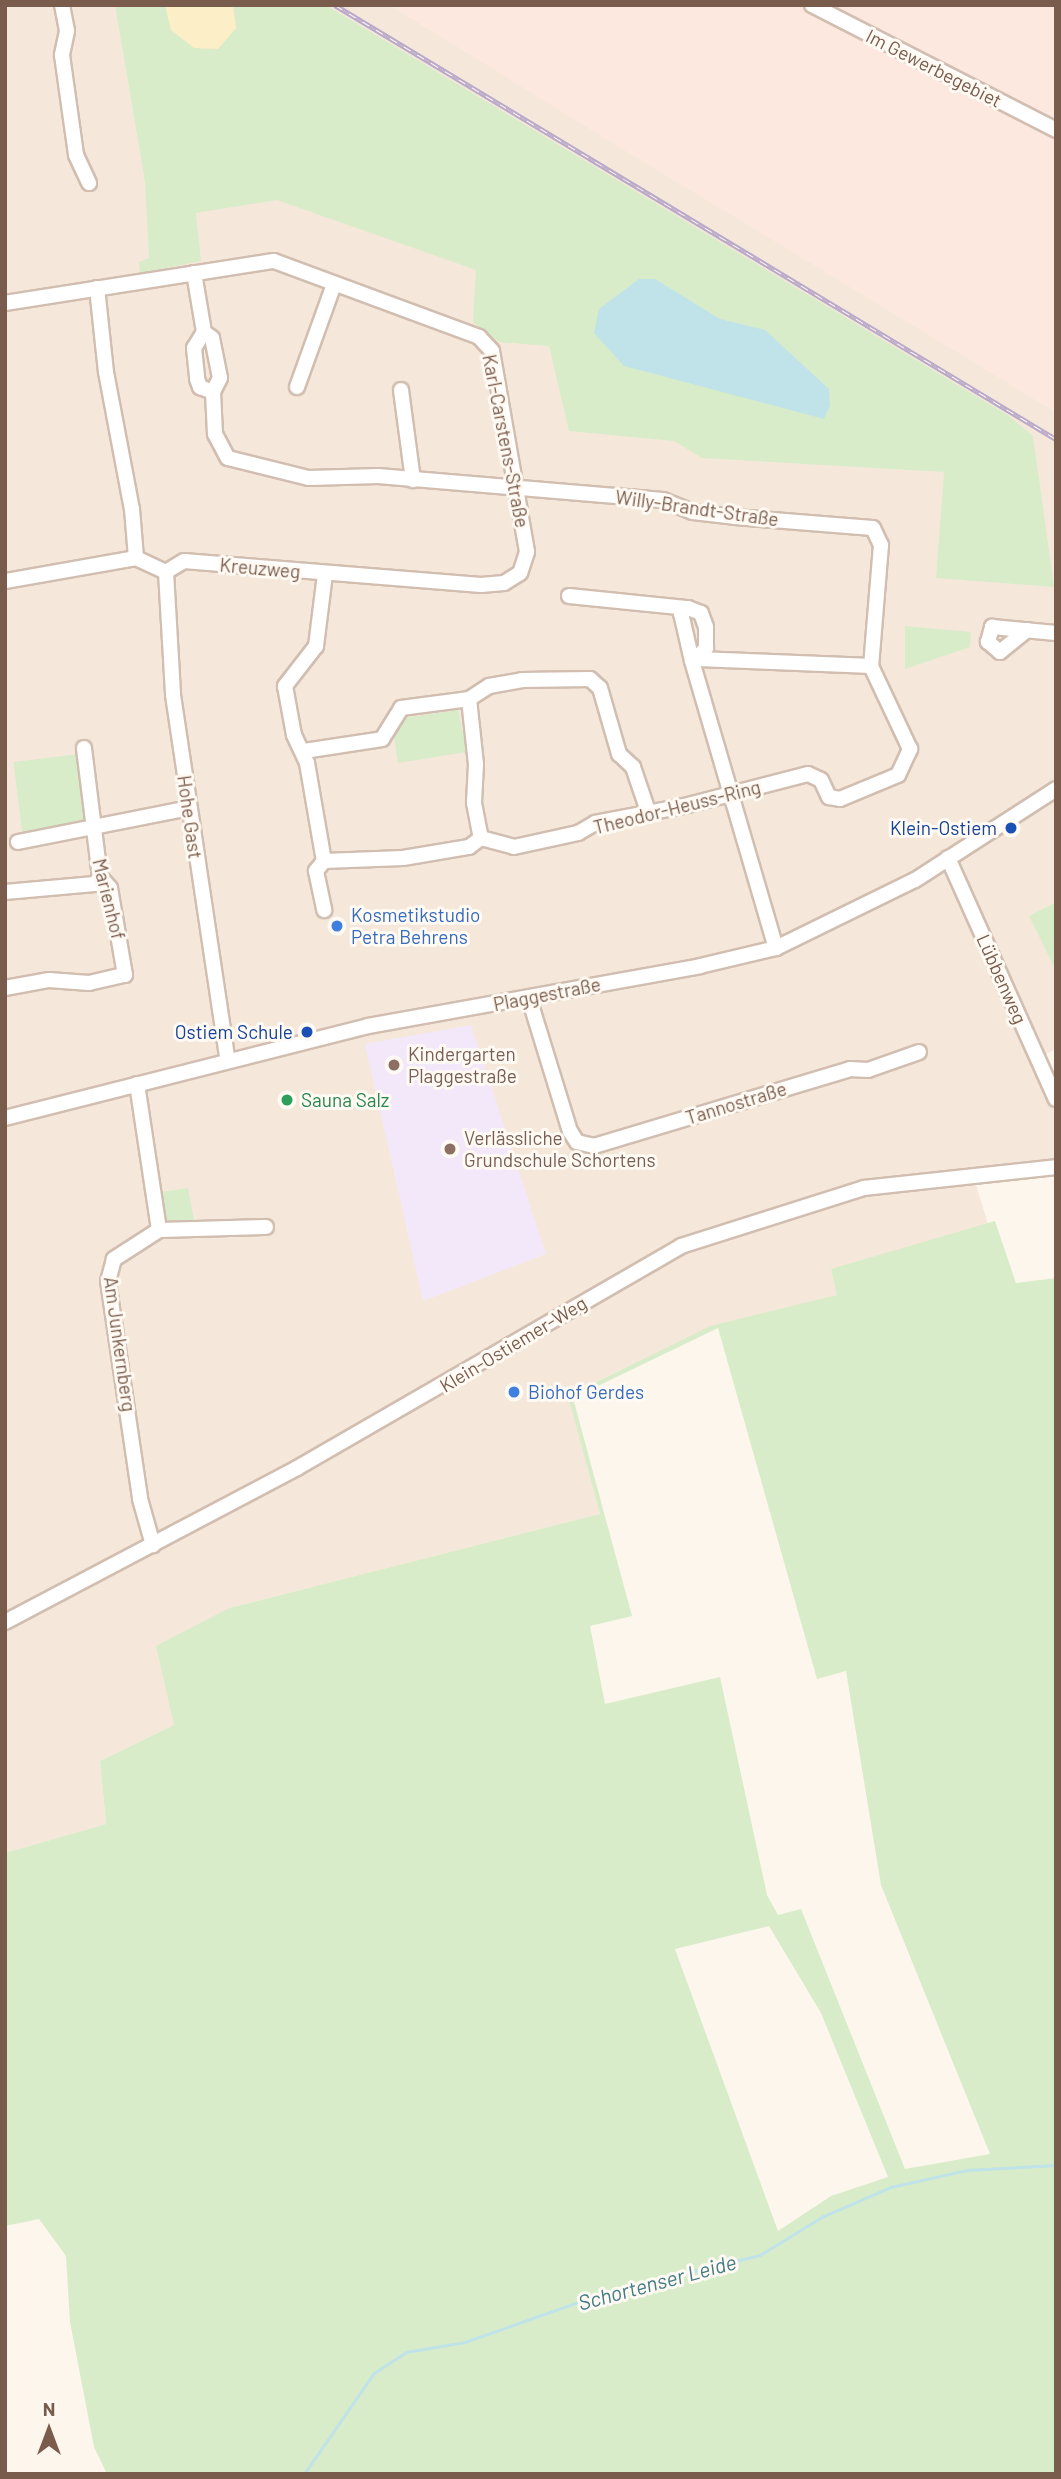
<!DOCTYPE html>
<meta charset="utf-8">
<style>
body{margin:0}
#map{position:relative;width:1061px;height:2479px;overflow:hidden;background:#fdf6ec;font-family:Barlow,sans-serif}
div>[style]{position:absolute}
.residential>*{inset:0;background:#f5e8da}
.commercial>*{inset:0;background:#fde8e0}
.education>*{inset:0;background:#f3e8fa}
.green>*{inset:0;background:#d8ecc9;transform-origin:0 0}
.sand>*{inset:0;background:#fcefc7}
.water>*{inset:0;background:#bfe3e8}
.stream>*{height:2.5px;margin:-1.25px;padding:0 1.25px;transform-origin:1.25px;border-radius:1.25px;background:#bfe3e8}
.roads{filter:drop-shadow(2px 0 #d1beb0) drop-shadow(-2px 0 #d1beb0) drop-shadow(0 2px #d1beb0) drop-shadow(0 -2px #d1beb0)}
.minor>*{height:14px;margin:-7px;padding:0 7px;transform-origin:7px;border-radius:7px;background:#fff}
.rail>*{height:5px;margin-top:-2.5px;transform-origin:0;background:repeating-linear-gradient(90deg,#fffaf3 0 8px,#b9a8c9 0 16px);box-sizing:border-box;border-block:2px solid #b9a8c9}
.dots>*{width:19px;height:19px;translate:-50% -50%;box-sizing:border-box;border:4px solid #fffaf3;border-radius:50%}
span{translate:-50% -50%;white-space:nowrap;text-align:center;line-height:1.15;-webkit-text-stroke:6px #fffaf3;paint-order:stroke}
.street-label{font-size:19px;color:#7a5c4d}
.transit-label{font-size:19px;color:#164399}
.right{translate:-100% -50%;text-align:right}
.shop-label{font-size:19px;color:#366cbe}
.left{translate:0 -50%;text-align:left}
.education-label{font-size:19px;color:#785e54}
.leisure-label{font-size:19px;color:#27864d}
.water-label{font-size:21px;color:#437c86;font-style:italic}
.frame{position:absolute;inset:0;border:7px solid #7a5c4d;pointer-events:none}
.north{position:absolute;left:14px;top:2395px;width:70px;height:70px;-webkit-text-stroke:5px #fffaf3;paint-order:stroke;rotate:0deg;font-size:19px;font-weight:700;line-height:28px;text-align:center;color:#7a5c4d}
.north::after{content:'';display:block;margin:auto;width:24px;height:32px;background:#7a5c4d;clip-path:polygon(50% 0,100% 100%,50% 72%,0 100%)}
</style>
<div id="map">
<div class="residential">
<i style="clip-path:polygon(5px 5px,390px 5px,1056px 412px,1056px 902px,1030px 916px,1056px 971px,1056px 1049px,1031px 1062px,1056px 1115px,1056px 1162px,972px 1172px,988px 1224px,831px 1270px,838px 1295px,710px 1327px,569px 1395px,600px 1514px,229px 1608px,174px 1725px,100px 1761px,106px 1824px,5px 1853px)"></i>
</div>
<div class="commercial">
<i style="clip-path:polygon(390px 5px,1056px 5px,1056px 412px,603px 137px)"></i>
</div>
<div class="education">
<i style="clip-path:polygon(471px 1025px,546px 1254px,423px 1301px,365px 1044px)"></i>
</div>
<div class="green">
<i style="clip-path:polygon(115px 5px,326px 5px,1009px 416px,1033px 436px,1054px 587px,936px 578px,944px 472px,702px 458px,674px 441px,569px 431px,549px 346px,499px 342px,473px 322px,476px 270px,277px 200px,196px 213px,201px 261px,140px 273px,139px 262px,149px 258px,145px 182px)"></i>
<i style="clip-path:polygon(905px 626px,971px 632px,970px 647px,905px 669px)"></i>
<i style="clip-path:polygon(458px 710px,467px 752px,398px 763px,393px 731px,404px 718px)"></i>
<i style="left:79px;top:754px;width:72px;height:66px;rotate:83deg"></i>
<i style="clip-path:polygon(1056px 902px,1056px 971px,1029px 916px)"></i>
<i style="clip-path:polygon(188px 1188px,194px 1220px,173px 1225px,165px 1220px,160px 1192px)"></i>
<i style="clip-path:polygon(evenodd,995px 1221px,1016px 1283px,1056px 1278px,1056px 2474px,107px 2474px,94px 2447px,70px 2322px,66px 2256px,39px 2219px,5px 2226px,5px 1853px,106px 1824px,100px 1761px,174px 1725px,156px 1646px,229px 1608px,600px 1514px,568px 1396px,710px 1326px,837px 1295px,831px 1269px,995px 1221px,718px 1328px,817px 1679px,846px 1671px,881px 1885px,990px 2154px,905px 2169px,801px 1909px,778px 1915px,767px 1895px,720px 1677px,605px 1704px,590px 1626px,632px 1616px,573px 1398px,718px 1328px,995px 1221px,769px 1926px,821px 2013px,888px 2177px,831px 2196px,778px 2231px,675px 1949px,769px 1926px)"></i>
</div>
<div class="sand">
<i style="clip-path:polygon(165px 5px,233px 5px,236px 28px,218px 49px,194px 48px,171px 30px)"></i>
</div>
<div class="water">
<i style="clip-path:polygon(639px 279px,655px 279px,720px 319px,765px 330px,829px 389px,830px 405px,824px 419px,624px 366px,594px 333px,599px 309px)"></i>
</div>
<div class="stream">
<i style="left:304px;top:2474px;width:123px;rotate:-55.3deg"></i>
<i style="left:374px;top:2373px;width:38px;rotate:-33deg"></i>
<i style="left:406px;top:2352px;width:60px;rotate:-9.6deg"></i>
<i style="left:465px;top:2342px;width:151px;rotate:-19.4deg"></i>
<i style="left:607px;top:2292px;width:157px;rotate:-13.6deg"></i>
<i style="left:760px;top:2255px;width:73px;rotate:-31.5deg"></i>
<i style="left:822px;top:2217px;width:75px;rotate:-23.5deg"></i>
<i style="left:891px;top:2187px;width:78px;rotate:-12.6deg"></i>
<i style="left:967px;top:2170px;width:89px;rotate:-3.2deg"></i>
</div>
<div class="roads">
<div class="minor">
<i style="left:62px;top:5px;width:26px;rotate:79deg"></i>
<i style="left:67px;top:31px;width:25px;rotate:102deg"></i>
<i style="left:62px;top:55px;width:101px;rotate:82deg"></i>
<i style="left:76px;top:155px;width:31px;rotate:65deg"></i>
<i style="left:812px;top:5px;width:274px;rotate:27.1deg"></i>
<i style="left:194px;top:273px;width:60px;rotate:80.4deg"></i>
<i style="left:204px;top:332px;width:10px;rotate:37deg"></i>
<i style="left:212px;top:338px;width:41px;rotate:78.7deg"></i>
<i style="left:220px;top:378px;width:16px;rotate:117deg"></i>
<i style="left:213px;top:392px;width:42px;rotate:87.3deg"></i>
<i style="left:215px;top:434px;width:27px;rotate:62deg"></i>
<i style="left:228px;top:458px;width:83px;rotate:13.9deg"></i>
<i style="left:309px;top:478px;width:69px;rotate:-1.7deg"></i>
<i style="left:378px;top:476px;width:286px;rotate:4.8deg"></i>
<i style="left:663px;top:500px;width:32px;rotate:22deg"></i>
<i style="left:693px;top:512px;width:42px;rotate:6.8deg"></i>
<i style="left:735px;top:517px;width:138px;rotate:4.6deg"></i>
<i style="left:873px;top:528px;width:19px;rotate:65deg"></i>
<i style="left:881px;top:545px;width:121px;rotate:94.7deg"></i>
<i style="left:871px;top:666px;width:172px;rotate:-177.7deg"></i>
<i style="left:97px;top:288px;width:84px;rotate:83.9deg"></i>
<i style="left:106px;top:372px;width:139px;rotate:79.3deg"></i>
<i style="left:132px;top:509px;width:49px;rotate:85.3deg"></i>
<i style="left:5px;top:303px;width:272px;rotate:-8.9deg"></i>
<i style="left:274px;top:261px;width:219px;rotate:20.3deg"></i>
<i style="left:479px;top:337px;width:19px;rotate:47deg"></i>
<i style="left:492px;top:351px;width:204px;rotate:80.1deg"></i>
<i style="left:527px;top:552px;width:22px;rotate:108deg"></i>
<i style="left:520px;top:573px;width:19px;rotate:148deg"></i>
<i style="left:504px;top:583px;width:23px;rotate:175deg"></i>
<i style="left:481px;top:585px;width:298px;rotate:-175.4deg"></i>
<i style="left:184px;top:561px;width:21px;rotate:149deg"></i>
<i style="left:166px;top:572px;width:33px;rotate:-155deg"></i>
<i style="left:136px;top:558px;width:133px;rotate:170deg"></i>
<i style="left:204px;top:332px;width:19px;rotate:122deg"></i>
<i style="left:194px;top:348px;width:31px;rotate:84deg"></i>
<i style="left:197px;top:379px;width:9px;rotate:69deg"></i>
<i style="left:200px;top:387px;width:14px;rotate:21deg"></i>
<i style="left:297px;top:387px;width:109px;rotate:-70.2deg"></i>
<i style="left:401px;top:390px;width:91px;rotate:82.4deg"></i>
<i style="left:166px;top:572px;width:123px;rotate:86.7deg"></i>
<i style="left:173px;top:695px;width:370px;rotate:81.5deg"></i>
<i style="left:325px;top:574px;width:73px;rotate:97.1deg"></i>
<i style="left:316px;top:646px;width:51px;rotate:127.8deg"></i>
<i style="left:285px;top:686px;width:50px;rotate:79.6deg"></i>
<i style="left:294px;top:735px;width:31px;rotate:65deg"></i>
<i style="left:307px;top:763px;width:99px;rotate:80.2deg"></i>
<i style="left:324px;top:861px;width:79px;rotate:-2.2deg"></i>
<i style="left:403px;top:858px;width:67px;rotate:-9.5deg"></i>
<i style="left:469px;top:847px;width:15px;rotate:-37deg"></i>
<i style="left:481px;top:838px;width:34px;rotate:15deg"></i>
<i style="left:514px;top:847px;width:66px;rotate:-12.3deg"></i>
<i style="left:578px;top:833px;width:20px;rotate:-30deg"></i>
<i style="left:595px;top:823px;width:91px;rotate:-10.8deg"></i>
<i style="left:684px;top:806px;width:128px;rotate:-14.5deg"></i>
<i style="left:808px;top:774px;width:14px;rotate:25deg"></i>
<i style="left:821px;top:780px;width:19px;rotate:65deg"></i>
<i style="left:829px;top:797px;width:11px;rotate:10deg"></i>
<i style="left:840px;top:799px;width:63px;rotate:-22.5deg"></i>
<i style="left:898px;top:775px;width:29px;rotate:-65deg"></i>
<i style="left:910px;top:749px;width:92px;rotate:-115.2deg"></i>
<i style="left:569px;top:596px;width:120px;rotate:5.8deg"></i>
<i style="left:1027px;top:630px;width:35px;rotate:141deg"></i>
<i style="left:1000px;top:652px;width:16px;rotate:-140deg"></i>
<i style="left:988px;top:642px;width:16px;rotate:-75deg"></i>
<i style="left:992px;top:627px;width:64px;rotate:5.4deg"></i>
<i style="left:694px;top:661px;width:18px;rotate:-47deg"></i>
<i style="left:706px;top:648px;width:21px;rotate:-90deg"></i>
<i style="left:706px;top:627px;width:15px;rotate:-110deg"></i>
<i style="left:701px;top:613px;width:14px;rotate:-159deg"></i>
<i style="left:688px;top:608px;width:9px;rotate:144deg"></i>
<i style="left:681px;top:613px;width:49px;rotate:77.1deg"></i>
<i style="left:692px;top:661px;width:299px;rotate:73.7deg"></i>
<i style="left:469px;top:699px;width:65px;rotate:83.9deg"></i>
<i style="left:476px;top:764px;width:39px;rotate:93deg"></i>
<i style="left:474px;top:803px;width:36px;rotate:79deg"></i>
<i style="left:304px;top:751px;width:79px;rotate:-8.7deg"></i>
<i style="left:382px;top:739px;width:36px;rotate:-58deg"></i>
<i style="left:401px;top:708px;width:69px;rotate:-7.5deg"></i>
<i style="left:469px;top:699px;width:24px;rotate:-33deg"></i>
<i style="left:489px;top:686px;width:34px;rotate:-10deg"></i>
<i style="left:522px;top:680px;width:68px;rotate:-0.8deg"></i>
<i style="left:590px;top:679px;width:13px;rotate:42deg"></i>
<i style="left:600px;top:688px;width:69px;rotate:73.9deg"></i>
<i style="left:619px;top:754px;width:19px;rotate:43deg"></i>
<i style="left:633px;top:767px;width:46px;rotate:71.2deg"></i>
<i style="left:18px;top:842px;width:174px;rotate:-11.2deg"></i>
<i style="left:948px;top:858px;width:264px;rotate:65.9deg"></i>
<i style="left:324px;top:861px;width:13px;rotate:129deg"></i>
<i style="left:316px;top:871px;width:40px;rotate:78deg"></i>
<i style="left:5px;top:892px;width:90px;rotate:-5.1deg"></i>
<i style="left:95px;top:884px;width:9px;rotate:-54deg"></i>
<i style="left:5px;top:988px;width:45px;rotate:-10.3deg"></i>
<i style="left:49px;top:980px;width:40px;rotate:4.3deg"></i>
<i style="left:89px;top:983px;width:37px;rotate:-13deg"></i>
<i style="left:125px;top:975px;width:88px;rotate:-99.8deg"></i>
<i style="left:110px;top:888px;width:15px;rotate:-132deg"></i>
<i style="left:100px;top:877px;width:130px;rotate:-97.1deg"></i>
<i style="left:529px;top:998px;width:139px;rotate:72.9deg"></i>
<i style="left:570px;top:1131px;width:13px;rotate:58deg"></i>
<i style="left:577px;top:1142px;width:17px;rotate:13deg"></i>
<i style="left:594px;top:1146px;width:267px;rotate:-16.7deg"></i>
<i style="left:850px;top:1069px;width:18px;rotate:3deg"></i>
<i style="left:868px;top:1070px;width:54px;rotate:-19.4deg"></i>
<i style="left:137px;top:1084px;width:148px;rotate:81.4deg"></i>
<i style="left:159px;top:1230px;width:54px;rotate:147.2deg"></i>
<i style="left:114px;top:1259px;width:23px;rotate:105deg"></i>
<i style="left:108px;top:1281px;width:220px;rotate:81.6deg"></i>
<i style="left:140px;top:1499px;width:48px;rotate:74.2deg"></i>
<i style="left:5px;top:1118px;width:374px;rotate:-14.2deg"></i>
<i style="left:368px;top:1026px;width:337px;rotate:-10.2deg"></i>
<i style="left:700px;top:966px;width:78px;rotate:-13.3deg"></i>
<i style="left:776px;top:948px;width:155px;rotate:-26.1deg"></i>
<i style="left:915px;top:880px;width:168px;rotate:-32.8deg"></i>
<i style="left:159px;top:1230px;width:107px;rotate:-1.6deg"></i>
<i style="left:5px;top:1622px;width:330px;rotate:-27.8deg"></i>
<i style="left:297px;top:1468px;width:444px;rotate:-30deg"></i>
<i style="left:681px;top:1246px;width:192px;rotate:-17.6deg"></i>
<i style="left:864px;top:1188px;width:193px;rotate:-6.2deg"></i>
</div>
</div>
<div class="rail">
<i style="left:335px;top:5px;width:842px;rotate:31.05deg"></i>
</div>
<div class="dots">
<i style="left:1011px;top:828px;background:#1a4fb4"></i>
<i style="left:337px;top:926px;background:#3f7fe0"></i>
<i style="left:307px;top:1032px;background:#1a4fb4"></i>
<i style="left:394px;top:1065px;background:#8d6e63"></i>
<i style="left:287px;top:1100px;background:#2e9e5b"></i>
<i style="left:450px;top:1149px;background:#8d6e63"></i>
<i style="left:514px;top:1392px;background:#3f7fe0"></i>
</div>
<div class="street-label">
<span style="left:934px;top:68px;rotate:27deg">Im Gewerbegebiet</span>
<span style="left:506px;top:441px;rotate:79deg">Karl-Carstens-Straße</span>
<span style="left:697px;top:508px;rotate:8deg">Willy-Brandt-Straße</span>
<span style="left:260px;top:568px;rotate:5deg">Kreuzweg</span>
<span style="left:677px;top:807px;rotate:-14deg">Theodor-Heuss-Ring</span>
<span style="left:190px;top:817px;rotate:82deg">Hohe Gast</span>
<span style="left:109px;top:899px;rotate:76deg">Marienhof</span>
<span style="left:1002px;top:979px;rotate:66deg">Lübbenweg</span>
<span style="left:547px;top:994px;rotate:-11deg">Plaggestraße</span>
<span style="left:736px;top:1103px;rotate:-17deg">Tannostraße</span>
<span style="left:120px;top:1344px;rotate:82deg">Am Junkernberg</span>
<span style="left:513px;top:1344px;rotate:-31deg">Klein-Ostiemer-Weg</span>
</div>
<div class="transit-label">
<span class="right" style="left:997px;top:828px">Klein-Ostiem</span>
<span class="right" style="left:293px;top:1032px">Ostiem Schule</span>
</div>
<div class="shop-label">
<span class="left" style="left:351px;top:926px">Kosmetikstudio<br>Petra Behrens</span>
<span class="left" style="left:528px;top:1392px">Biohof Gerdes</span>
</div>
<div class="education-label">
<span class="left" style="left:408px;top:1065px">Kindergarten<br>Plaggestraße</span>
<span class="left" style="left:464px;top:1149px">Verlässliche<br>Grundschule Schortens</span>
</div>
<div class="leisure-label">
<span class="left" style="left:301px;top:1100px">Sauna Salz</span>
</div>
<div class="water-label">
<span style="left:657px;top:2282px;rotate:-15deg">Schortenser Leide</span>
</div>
<div class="frame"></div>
<div class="north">N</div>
</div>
